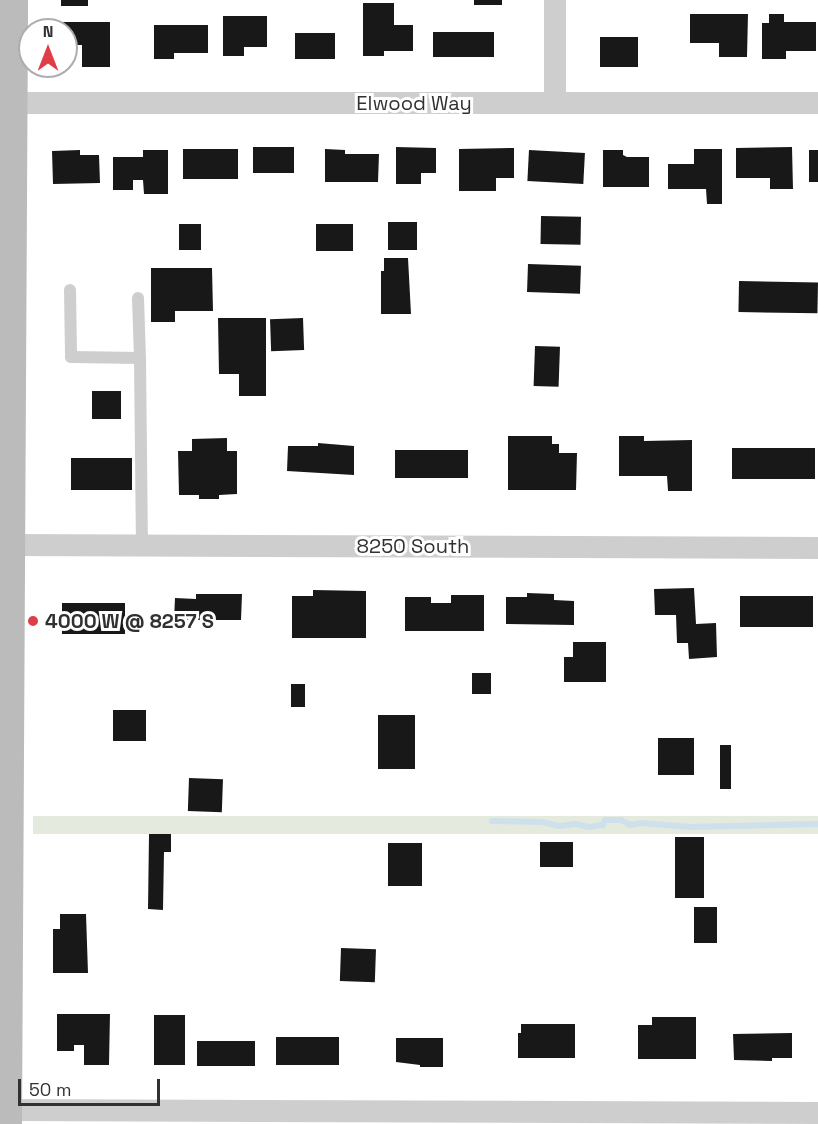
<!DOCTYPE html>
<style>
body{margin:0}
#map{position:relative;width:818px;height:1124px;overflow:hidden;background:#fff;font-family:"Space Grotesk",sans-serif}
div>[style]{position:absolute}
.green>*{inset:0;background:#e4eadd;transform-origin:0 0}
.stream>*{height:6px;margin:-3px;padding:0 3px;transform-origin:3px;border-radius:3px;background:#cee0eb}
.building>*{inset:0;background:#181818;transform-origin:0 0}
.lane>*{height:12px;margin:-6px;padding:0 6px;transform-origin:6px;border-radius:6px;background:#cecece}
.street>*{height:22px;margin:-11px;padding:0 11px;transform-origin:11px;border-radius:11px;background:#cecece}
.secondary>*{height:33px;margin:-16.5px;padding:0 16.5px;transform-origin:16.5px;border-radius:16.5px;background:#bbb}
.dots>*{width:16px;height:16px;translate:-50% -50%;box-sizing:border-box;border:3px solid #fff;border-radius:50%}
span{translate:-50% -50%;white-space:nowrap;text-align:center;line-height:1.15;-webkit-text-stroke:6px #fff;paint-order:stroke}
.street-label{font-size:20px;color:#313131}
.poi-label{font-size:20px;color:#313131;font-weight:700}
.left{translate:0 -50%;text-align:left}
.north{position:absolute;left:18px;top:18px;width:60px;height:60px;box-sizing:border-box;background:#fff;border:2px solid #adadad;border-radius:50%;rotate:0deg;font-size:16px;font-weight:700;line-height:24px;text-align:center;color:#313131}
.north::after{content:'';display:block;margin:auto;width:21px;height:27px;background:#dd3e48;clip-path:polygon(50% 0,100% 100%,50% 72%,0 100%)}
.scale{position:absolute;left:18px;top:1079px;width:142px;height:27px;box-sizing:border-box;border:3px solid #313131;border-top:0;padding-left:8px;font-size:18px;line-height:21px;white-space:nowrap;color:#313131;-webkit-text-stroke:4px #fff;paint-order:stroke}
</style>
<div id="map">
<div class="green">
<i style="left:33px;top:816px;width:785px;height:18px"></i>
</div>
<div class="stream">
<i style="left:492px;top:821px;width:50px;rotate:1.1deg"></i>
<i style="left:542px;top:822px;width:18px;rotate:13deg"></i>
<i style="left:560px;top:826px;width:15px;rotate:-8deg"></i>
<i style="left:575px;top:824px;width:14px;rotate:12deg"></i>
<i style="left:589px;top:827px;width:14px;rotate:-8deg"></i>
<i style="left:603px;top:825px;width:5px;rotate:-68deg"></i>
<i style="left:605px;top:820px;width:16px"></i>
<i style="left:621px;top:820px;width:10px;rotate:29deg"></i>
<i style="left:630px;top:825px;width:11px;rotate:-10deg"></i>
<i style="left:641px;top:823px;width:50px;rotate:4.6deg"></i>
<i style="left:691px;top:827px;width:127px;rotate:-1.4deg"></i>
</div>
<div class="building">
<i style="left:61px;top:0;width:27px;height:6px"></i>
<i style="left:474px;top:0;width:28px;height:5px"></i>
<i style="clip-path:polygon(363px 3px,394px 3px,394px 25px,413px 25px,413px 51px,384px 51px,384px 56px,363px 56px)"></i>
<i style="clip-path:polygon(690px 14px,748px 14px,747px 57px,719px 57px,719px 43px,690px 43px)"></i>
<i style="clip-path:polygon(769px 14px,784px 14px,784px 22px,816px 22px,816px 51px,786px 51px,786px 59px,762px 59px,762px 23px,769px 23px)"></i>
<i style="clip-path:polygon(223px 16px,267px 16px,267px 47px,244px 47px,244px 56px,223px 56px)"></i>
<i style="clip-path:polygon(63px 22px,110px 22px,110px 67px,82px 67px,82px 45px,66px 45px)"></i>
<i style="clip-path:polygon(154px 25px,208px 25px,208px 53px,174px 53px,174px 59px,154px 59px)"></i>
<i style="left:433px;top:32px;width:61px;height:25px"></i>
<i style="left:295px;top:33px;width:40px;height:26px"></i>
<i style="left:600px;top:37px;width:38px;height:30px"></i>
<i style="left:253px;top:147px;width:41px;height:26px"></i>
<i style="clip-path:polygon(396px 147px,436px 148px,436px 173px,421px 173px,421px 184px,396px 184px)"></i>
<i style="clip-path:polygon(792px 147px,793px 189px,770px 189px,770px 178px,736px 178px,736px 148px)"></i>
<i style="clip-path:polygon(514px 148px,514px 178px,496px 178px,496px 191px,459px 191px,459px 149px)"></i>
<i style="left:183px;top:149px;width:55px;height:30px"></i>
<i style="clip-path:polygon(325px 149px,345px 150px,345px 154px,379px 154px,378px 182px,325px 182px)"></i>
<i style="clip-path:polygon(694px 149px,722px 149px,722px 204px,707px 204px,706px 189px,668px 189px,668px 164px,694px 164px)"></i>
<i style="clip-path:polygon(80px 150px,80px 155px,99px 155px,100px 183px,53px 184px,52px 151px)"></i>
<i style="clip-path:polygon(143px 150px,168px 150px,168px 194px,144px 194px,143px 180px,133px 180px,133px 190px,113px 190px,113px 157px,143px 157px)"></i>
<i style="left:529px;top:150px;width:56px;height:31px;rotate:3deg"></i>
<i style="clip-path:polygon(603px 150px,623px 150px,623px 155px,627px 157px,649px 157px,649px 187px,603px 187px)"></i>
<i style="left:809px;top:150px;width:9px;height:32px"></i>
<i style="left:541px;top:216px;width:40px;height:28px;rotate:1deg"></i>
<i style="left:388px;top:222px;width:29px;height:28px"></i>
<i style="left:201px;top:224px;width:26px;height:22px;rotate:90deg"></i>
<i style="left:353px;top:224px;width:27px;height:37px;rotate:90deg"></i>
<i style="clip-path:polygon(384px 258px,408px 258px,411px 314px,381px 314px,381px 271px,384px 271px)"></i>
<i style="left:528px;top:264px;width:53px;height:28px;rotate:2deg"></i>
<i style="clip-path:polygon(151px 268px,212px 268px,213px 311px,175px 311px,175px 322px,151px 322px)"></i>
<i style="left:739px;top:281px;width:79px;height:31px;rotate:1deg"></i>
<i style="clip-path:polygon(218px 318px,266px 318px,266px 396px,239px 396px,239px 374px,219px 374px)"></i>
<i style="left:303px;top:318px;width:32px;height:33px;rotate:88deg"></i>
<i style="left:535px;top:346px;width:25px;height:40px;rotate:2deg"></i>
<i style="left:92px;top:391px;width:29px;height:28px"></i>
<i style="clip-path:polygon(508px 436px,552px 436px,552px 444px,559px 444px,559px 453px,577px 453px,576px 490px,508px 490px)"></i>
<i style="clip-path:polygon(619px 436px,644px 436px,644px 441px,692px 440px,692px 491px,668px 491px,667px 476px,619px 476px)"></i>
<i style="clip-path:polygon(227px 438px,227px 451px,237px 451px,237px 494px,219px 495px,219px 499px,199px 499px,199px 495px,179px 495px,178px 451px,192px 451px,192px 439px)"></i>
<i style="clip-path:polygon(318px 443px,354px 446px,354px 475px,287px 471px,288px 446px,318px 446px)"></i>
<i style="left:732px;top:448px;width:83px;height:31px"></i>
<i style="left:395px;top:450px;width:73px;height:28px"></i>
<i style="left:71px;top:458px;width:61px;height:32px"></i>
<i style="clip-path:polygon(694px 588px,696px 624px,716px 623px,717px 657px,689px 659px,688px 643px,677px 643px,676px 615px,655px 615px,654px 589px)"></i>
<i style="clip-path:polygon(313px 590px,366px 591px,366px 638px,292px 638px,292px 596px,313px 596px)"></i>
<i style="clip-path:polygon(527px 593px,554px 594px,554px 600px,574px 601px,574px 625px,506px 624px,506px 597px,527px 597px)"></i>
<i style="clip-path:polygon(196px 594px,242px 594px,241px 620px,174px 620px,175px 598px,196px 599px)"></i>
<i style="clip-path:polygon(451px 595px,484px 595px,484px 631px,405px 631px,405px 597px,431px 597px,431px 603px,451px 603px)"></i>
<i style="left:740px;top:596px;width:73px;height:31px"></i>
<i style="left:62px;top:603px;width:63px;height:31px"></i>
<i style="clip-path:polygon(573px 642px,606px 642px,606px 682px,564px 682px,564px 657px,573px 657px)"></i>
<i style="left:472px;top:673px;width:19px;height:21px"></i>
<i style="left:291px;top:684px;width:14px;height:23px"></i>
<i style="left:113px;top:710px;width:33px;height:31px"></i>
<i style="left:378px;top:715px;width:37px;height:54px"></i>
<i style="left:694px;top:738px;width:37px;height:36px;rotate:90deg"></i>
<i style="left:720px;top:745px;width:11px;height:44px"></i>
<i style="left:189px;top:778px;width:34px;height:33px;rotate:2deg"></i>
<i style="clip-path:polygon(149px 834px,171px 834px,171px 852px,164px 852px,163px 910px,148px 909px)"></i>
<i style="left:675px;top:837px;width:29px;height:61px"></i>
<i style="left:540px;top:842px;width:33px;height:25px"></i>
<i style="left:388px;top:843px;width:34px;height:43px"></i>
<i style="left:694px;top:907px;width:23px;height:36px"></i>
<i style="clip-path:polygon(60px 914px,86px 914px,88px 973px,53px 973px,53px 929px,60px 929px)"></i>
<i style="left:341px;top:948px;width:35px;height:33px;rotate:2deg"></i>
<i style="clip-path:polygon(57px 1014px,110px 1014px,109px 1065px,84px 1065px,84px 1045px,74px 1045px,74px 1051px,57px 1051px)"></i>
<i style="left:185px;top:1015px;width:50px;height:31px;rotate:90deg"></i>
<i style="clip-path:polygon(652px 1017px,696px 1017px,696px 1059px,638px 1059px,638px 1025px,652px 1025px)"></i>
<i style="clip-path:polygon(521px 1024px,575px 1024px,575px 1058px,518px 1058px,518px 1033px,521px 1033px)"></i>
<i style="clip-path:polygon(792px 1033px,792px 1058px,772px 1058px,772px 1061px,734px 1060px,733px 1034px)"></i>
<i style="left:276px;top:1037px;width:63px;height:28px"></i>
<i style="clip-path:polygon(396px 1038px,443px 1038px,443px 1067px,420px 1067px,420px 1065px,396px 1062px)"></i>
<i style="left:197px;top:1041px;width:58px;height:25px"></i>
</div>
<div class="lane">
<i style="left:70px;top:290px;width:67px;rotate:89.1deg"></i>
<i style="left:71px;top:357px;width:69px;rotate:0.8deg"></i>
<i style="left:140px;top:358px;width:187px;rotate:89.4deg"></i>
<i style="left:138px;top:298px;width:60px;rotate:88.1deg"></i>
</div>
<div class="street">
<i style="left:11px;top:103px;width:807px"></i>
<i style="left:555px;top:103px;width:103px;rotate:-90deg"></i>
<i style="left:7px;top:545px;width:811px;rotate:0.21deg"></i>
<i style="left:5px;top:1110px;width:813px;rotate:0.21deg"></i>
</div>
<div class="secondary">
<i style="left:5px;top:1124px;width:1124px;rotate:-89.69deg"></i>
</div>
<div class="dots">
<i style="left:33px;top:621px;background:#dd3e48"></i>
</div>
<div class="street-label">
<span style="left:414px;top:103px">Elwood Way</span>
<span style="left:413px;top:546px">8250 South</span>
</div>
<div class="poi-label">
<span class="left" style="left:45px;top:621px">4000 W @ 8257 S</span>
</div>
<div class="north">N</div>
<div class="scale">50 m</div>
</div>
